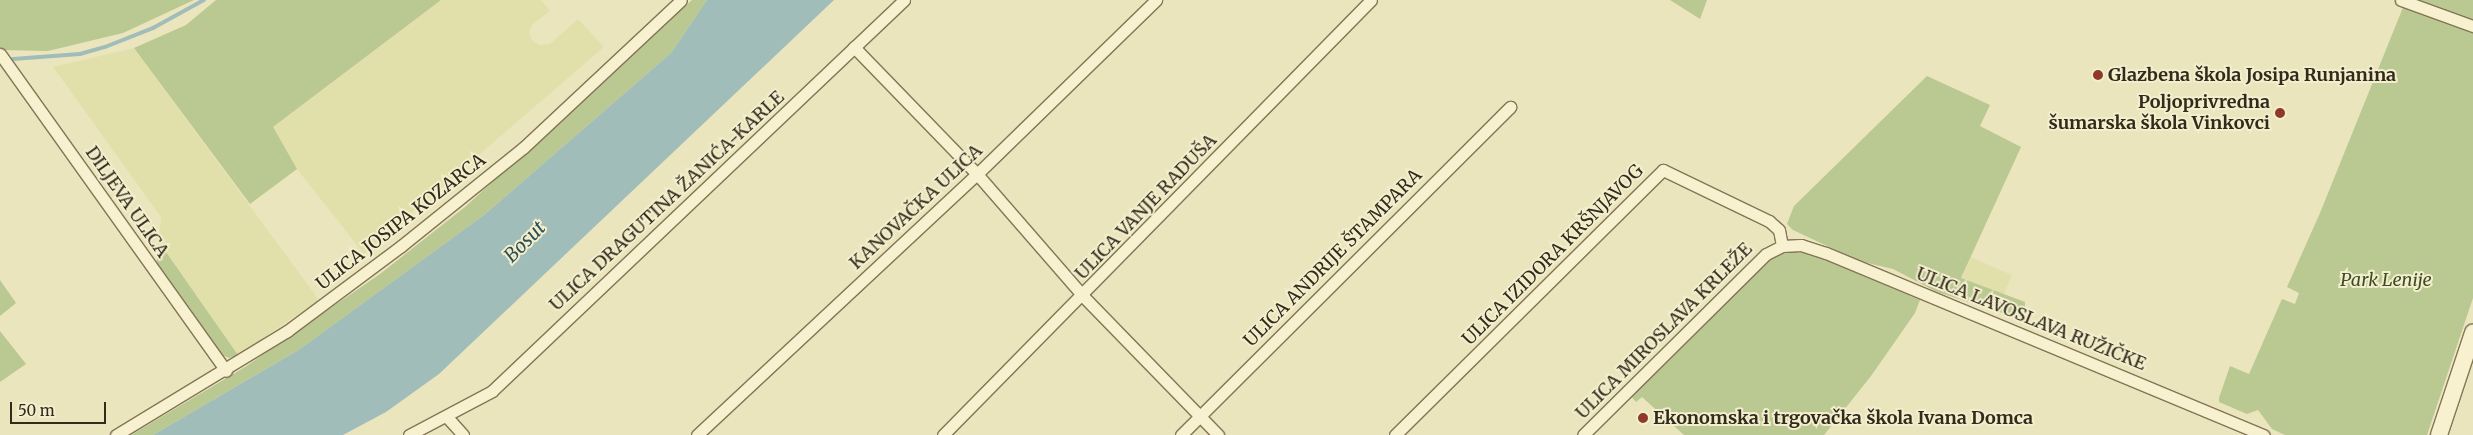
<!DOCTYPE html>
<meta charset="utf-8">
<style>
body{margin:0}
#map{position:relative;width:2473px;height:435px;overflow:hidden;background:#ebe5bd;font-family:Merriweather,serif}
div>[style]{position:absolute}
.farmland>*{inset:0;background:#e1e0ab;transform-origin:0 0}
.green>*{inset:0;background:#bac892}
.water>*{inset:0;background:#a1bdb9}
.stream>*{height:4px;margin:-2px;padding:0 2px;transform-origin:2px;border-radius:2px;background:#a1bdb9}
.roads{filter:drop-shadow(1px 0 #837557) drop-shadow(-1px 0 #837557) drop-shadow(0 1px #837557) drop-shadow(0 -1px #837557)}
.street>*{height:11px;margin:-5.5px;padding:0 5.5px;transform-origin:5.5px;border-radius:5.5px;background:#f7f1d0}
.secondary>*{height:16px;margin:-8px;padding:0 8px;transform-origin:8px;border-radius:8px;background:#f7f1d0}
.dots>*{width:14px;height:14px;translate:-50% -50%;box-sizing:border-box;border:2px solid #f3eecd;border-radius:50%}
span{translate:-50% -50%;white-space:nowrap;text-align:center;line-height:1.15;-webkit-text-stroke:4px #f3eecd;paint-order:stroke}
.poi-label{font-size:18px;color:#322a1b;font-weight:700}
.left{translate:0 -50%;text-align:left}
.right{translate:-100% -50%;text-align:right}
.street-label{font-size:18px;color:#322a1b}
.park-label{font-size:18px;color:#3c4e23;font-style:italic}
.water-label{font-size:19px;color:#2b4e52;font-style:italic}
.scale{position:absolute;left:10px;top:402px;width:96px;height:22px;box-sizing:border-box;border:2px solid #322a1b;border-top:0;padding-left:6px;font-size:15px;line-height:18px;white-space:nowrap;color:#322a1b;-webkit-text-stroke:4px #f3eecd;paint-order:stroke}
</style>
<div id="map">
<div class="farmland">
<i style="clip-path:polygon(441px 0,541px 0,550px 11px,532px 25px,529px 33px,532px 40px,539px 45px,550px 44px,578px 19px,604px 47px,364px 254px,297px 169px,272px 128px)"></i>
<i style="clip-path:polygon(134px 48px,319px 300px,238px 355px,159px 242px,161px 217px,53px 67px)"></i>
<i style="left:1971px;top:257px;width:45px;height:23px;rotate:24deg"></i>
</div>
<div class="green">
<i style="clip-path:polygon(0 0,194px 0,123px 33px,48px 51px,0 50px)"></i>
<i style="clip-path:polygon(216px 0,441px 0,273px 127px,297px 169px,250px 204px,134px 48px,186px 25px)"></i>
<i style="clip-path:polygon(692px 0,707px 0,671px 53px,484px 215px,300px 349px,153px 435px,131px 435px,245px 367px,380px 274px,465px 207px)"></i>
<i style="clip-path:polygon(1670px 0,1707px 0,1700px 19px)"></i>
<i style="clip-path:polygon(2406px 0,2473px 0,2473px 298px,2427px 435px,2285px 435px,2272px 429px,2258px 410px,2247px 414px,2219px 402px,2219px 398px,2230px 366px,2249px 374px,2282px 299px,2295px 304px,2299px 293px,2287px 287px,2320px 213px)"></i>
<i style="clip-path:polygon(1927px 76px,1990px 105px,1980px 126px,2021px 147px,1961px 278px,2025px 302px,2025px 320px,1937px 292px,1893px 269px,1859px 261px,1793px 230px,1787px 224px,1794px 206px)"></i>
<i style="clip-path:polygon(159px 242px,238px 355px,229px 358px,222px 355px,156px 267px)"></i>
<i style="clip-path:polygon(1788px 251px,1812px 254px,1920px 300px,1915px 313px,1871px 376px,1824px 435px,1684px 435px,1642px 397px,1636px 402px,1630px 395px,1772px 255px)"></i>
<i style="clip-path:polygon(0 280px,16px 303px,0 316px)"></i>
<i style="clip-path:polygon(0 331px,26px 364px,0 382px)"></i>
</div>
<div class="water">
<i style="clip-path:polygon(707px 0,834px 0,439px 374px,386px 412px,343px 435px,153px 435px,300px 349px,484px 215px,671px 53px)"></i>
</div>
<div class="stream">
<i style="left:13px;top:59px;width:67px;rotate:-4.3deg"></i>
<i style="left:80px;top:54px;width:26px;rotate:-16deg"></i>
<i style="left:105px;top:47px;width:52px;rotate:-21.6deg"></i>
<i style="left:153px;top:28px;width:58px;rotate:-28.8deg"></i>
</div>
<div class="roads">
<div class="street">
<i style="left:2401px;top:0;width:77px;rotate:19.9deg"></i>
<i style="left:854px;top:47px;width:177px;rotate:45.9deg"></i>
<i style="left:977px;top:174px;width:162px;rotate:49deg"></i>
<i style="left:1083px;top:296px;width:194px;rotate:45.8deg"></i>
<i style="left:0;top:54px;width:389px;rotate:54.5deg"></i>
<i style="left:1782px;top:246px;width:19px;rotate:-3deg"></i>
<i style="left:1801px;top:245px;width:26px;rotate:18deg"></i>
<i style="left:1826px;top:253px;width:474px;rotate:22.6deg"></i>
<i style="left:447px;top:417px;width:24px;rotate:48deg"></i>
<i style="left:116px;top:435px;width:200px;rotate:-31.3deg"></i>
<i style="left:287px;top:331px;width:142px;rotate:-36.7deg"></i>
<i style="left:401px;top:246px;width:156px;rotate:-38.8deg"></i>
<i style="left:523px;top:148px;width:216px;rotate:-43.1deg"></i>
<i style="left:409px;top:435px;width:94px;rotate:-27.9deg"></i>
<i style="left:492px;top:391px;width:568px;rotate:-43.5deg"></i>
<i style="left:697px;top:435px;width:383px;rotate:-43deg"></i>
<i style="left:977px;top:174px;width:250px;rotate:-44.2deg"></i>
<i style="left:943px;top:435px;width:610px;rotate:-45.46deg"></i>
<i style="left:1181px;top:435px;width:465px;rotate:-44.9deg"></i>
<i style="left:1395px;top:435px;width:377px;rotate:-44.7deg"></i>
<i style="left:1663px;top:170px;width:118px;rotate:25.7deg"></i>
<i style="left:1769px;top:221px;width:13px;rotate:42deg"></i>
<i style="left:1779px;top:230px;width:16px;rotate:79deg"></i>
<i style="left:1782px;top:246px;width:18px;rotate:153deg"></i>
<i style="left:1766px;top:254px;width:257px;rotate:135.3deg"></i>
</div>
<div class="secondary">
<i style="left:2439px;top:435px;width:108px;rotate:-71.6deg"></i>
</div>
</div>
<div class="dots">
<i style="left:2098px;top:75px;background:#8f392a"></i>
<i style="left:2280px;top:113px;background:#8f392a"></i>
<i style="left:1643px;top:418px;background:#8f392a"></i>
</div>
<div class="poi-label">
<span class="left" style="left:2108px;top:75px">Glazbena škola Josipa Runjanina</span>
<span class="right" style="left:2270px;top:113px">Poljoprivredna<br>šumarska škola Vinkovci</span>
<span class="left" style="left:1653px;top:418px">Ekonomska i trgovačka škola Ivana Domca</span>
</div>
<div class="street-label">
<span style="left:667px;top:201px;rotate:-43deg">ULICA DRAGUTINA ŽANIĆA-KARLE</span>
<span style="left:127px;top:202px;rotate:55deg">DILJEVA ULICA</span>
<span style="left:916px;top:207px;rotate:-43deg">KANOVAČKA ULICA</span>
<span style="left:1146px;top:207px;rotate:-46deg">ULICA VANJE RADUŠA</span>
<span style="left:401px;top:222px;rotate:-38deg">ULICA JOSIPA KOZARCA</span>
<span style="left:1553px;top:255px;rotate:-45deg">ULICA IZIDORA KRŠNJAVOG</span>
<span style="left:1333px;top:258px;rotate:-45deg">ULICA ANDRIJE ŠTAMPARA</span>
<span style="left:2031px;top:319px;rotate:22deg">ULICA LAVOSLAVA RUŽIČKE</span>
<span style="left:1664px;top:331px;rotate:-45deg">ULICA MIROSLAVA KRLEŽE</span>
</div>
<div class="park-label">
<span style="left:2386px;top:280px">Park Lenije</span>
</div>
<div class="water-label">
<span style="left:525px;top:242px;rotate:-45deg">Bosut</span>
</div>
<div class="scale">50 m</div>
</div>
